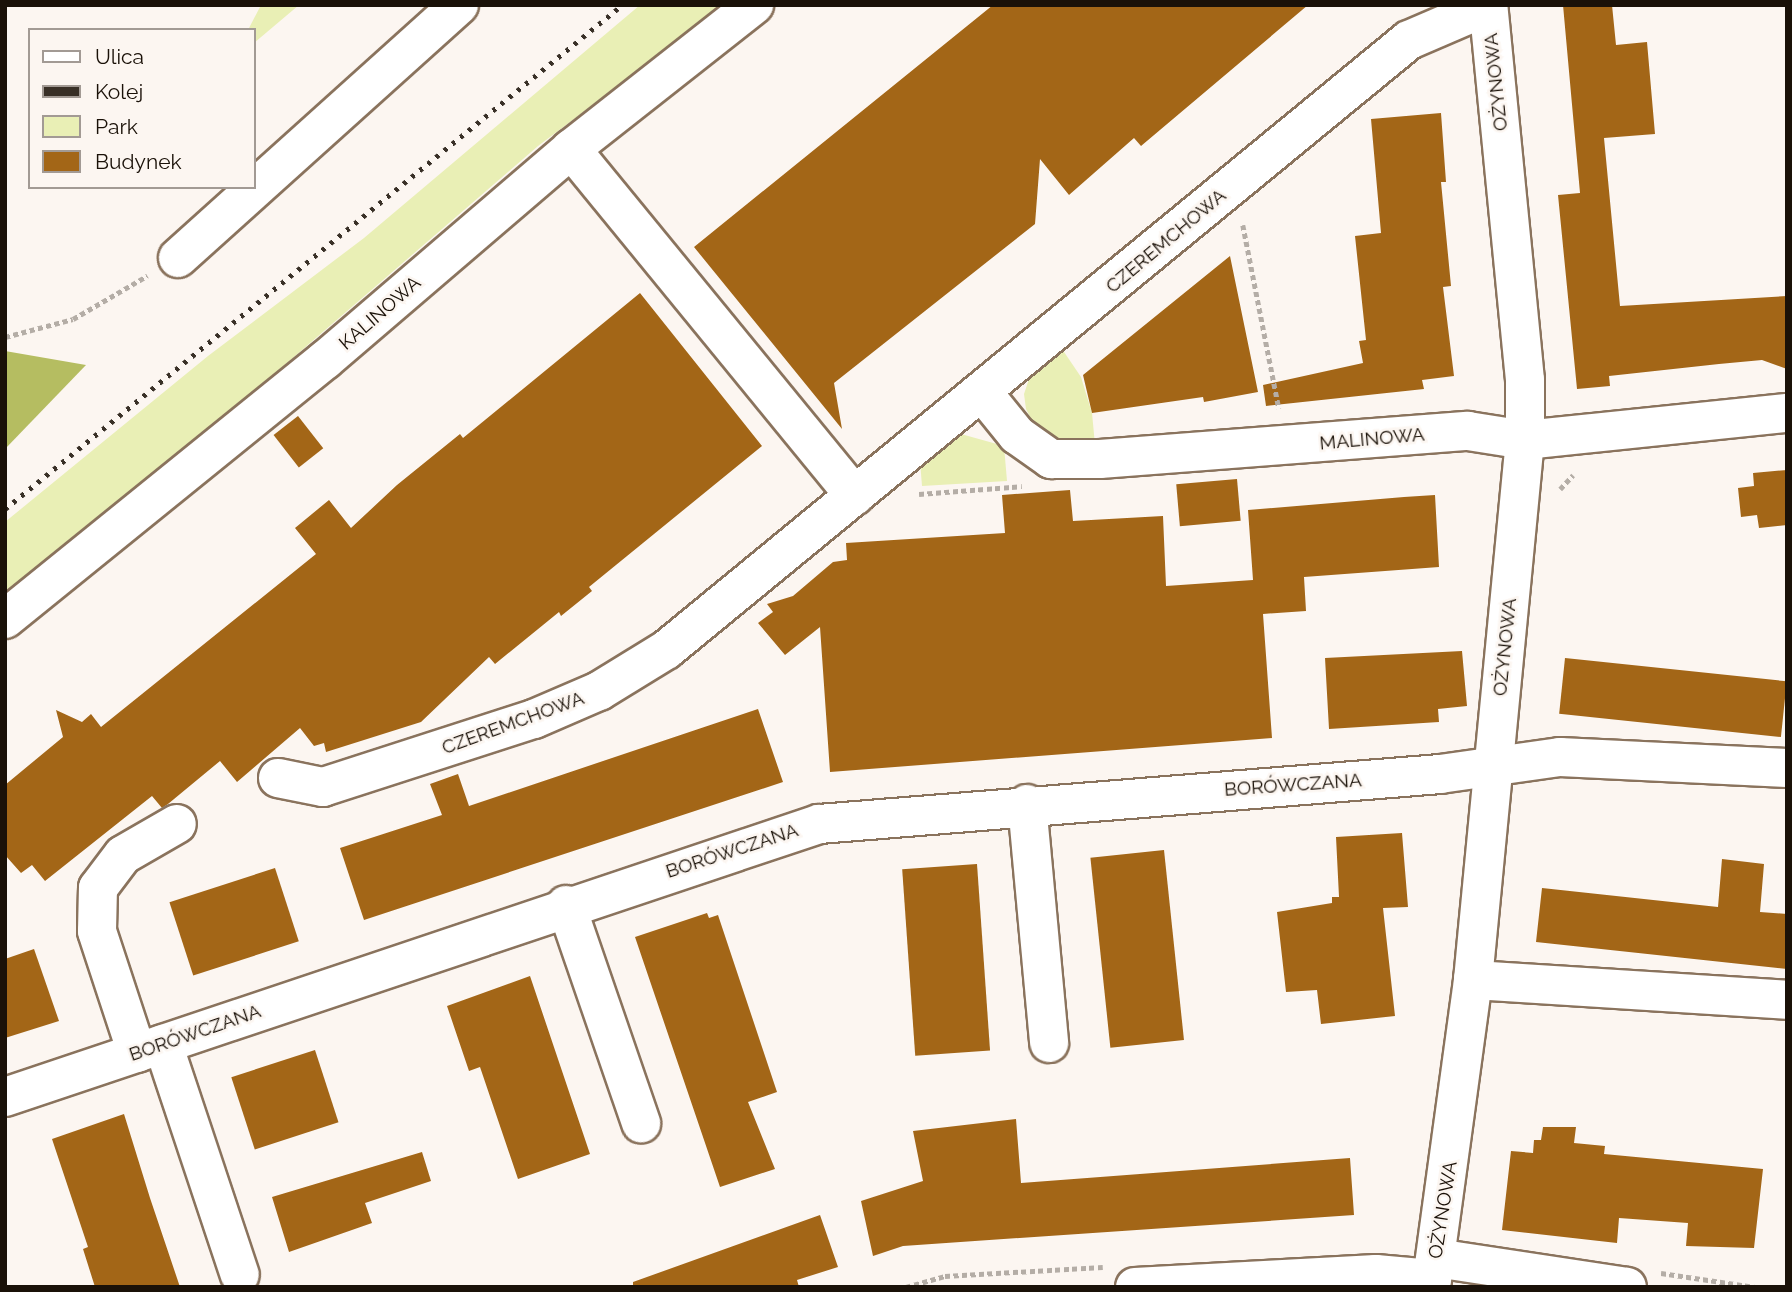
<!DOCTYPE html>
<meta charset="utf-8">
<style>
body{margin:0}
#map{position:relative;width:1792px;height:1292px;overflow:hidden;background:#fcf6f1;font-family:Raleway,sans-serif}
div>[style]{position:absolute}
.green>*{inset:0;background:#e9efb5}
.forest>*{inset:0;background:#b5bd61}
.building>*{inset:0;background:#a36617;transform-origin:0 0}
.path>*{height:4.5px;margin-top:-2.25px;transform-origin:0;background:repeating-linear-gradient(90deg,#b4ada6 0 5px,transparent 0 8.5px)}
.roads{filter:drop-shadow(2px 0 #8a735d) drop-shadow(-2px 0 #8a735d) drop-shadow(0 2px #8a735d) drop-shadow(0 -2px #8a735d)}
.minor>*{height:38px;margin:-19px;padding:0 19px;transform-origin:19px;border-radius:19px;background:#fff}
.rail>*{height:5px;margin-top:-2.5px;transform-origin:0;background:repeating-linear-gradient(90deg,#393027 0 3.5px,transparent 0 10.5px)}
span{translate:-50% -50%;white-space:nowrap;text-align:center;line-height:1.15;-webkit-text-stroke:5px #fcf6f1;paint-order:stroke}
.street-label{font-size:19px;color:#1a1108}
.frame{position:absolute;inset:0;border:7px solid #1a1108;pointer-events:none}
.legend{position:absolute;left:28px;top:28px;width:228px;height:161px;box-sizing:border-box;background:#fcf6f1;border:2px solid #a29a94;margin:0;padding:9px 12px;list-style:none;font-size:21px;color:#1a1108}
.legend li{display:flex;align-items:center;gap:14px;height:35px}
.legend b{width:35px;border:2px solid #a29a94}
</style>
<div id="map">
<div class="green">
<i style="clip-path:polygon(261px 5px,299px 5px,254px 43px,254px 30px,248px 30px)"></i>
<i style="clip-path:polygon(640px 5px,726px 5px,538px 146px,117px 510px,5px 594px,5px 522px,208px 356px,364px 238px)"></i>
<i style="clip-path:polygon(1060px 346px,1081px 377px,1092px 413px,1095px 445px,1061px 445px,1036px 429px,1026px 409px,1024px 394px,1031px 373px)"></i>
<i style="clip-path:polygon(961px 434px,1004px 446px,1007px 481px,922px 486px,920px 461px,938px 441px)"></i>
</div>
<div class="forest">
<i style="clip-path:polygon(5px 351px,86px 365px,5px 449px)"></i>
</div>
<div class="building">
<i style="clip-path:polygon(993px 5px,1308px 5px,1141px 146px,1134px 138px,1069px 195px,1040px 159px,1035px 224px,834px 383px,842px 429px,694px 247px)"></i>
<i style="clip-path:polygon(1563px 5px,1612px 5px,1616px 45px,1647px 42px,1655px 134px,1604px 138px,1620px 306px,1787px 296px,1787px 369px,1762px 360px,1719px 364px,1609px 376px,1610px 386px,1577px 389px,1558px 195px,1580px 193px)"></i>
<i style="clip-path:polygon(1441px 113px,1446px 182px,1441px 182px,1451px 286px,1443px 287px,1454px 376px,1422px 380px,1424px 389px,1266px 406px,1263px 385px,1363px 363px,1359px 341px,1366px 340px,1355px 236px,1381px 233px,1371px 119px)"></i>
<i style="clip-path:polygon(1230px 256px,1258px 392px,1204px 402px,1203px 397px,1092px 413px,1083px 375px)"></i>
<i style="clip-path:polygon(640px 293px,762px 446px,589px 587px,592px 591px,561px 616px,559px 612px,495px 664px,489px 657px,421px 722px,326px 752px,324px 743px,314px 746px,300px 728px,237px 782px,220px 761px,168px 804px,162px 808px,152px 796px,45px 881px,32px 865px,21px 873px,5px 855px,5px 785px,63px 737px,56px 710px,82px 722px,91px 714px,101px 727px,316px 554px,295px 528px,329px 500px,351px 528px,397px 485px,460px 434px,463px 438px)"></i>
<i style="left:298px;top:416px;width:41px;height:31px;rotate:52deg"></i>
<i style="clip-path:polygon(1787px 470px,1787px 525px,1759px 528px,1757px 515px,1741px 517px,1738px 488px,1754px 486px,1753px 473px)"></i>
<i style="left:1237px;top:479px;width:42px;height:61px;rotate:85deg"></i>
<i style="clip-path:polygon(1070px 490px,1073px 521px,1163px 516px,1166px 586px,1253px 580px,1248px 510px,1404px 497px,1435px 495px,1439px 567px,1304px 577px,1306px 611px,1263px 614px,1272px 738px,830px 772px,820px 627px,785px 655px,758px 623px,773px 612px,767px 604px,793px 596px,833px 562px,847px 560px,846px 543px,1005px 533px,1002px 495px)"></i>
<i style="clip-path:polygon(1462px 651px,1467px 706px,1438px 709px,1439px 722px,1329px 729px,1325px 658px)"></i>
<i style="left:1565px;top:658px;width:223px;height:56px;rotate:6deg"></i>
<i style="clip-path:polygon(758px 709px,783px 782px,364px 920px,340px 848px,442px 815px,430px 784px,458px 774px,469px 806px)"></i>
<i style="clip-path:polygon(1402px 833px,1408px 907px,1383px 908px,1395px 1016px,1321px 1024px,1317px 990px,1286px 992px,1277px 912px,1332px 903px,1332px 897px,1339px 897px,1336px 837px)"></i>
<i style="left:1164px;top:850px;width:191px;height:74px;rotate:84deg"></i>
<i style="clip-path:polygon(1722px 859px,1764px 864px,1760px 912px,1787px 914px,1787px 969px,1536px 942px,1542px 888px,1718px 907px)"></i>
<i style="left:977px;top:864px;width:187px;height:75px;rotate:86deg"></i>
<i style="left:275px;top:868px;width:77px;height:111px;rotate:72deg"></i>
<i style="clip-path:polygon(707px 913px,709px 918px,718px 915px,777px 1092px,748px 1102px,775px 1169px,720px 1187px,635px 937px)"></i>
<i style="clip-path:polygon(34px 949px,59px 1021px,5px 1038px,5px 959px)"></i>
<i style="clip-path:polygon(530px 976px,590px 1154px,518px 1179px,480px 1067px,469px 1071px,447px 1006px)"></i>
<i style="left:315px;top:1050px;width:76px;height:88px;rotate:72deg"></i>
<i style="clip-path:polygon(124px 1114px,150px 1198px,180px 1287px,95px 1287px,83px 1249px,88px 1247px,52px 1139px)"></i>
<i style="clip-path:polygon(1016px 1119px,1021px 1183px,1350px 1158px,1354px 1215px,903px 1246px,873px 1256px,861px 1201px,923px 1181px,913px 1131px)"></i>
<i style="clip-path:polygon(1543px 1127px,1576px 1127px,1574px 1143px,1605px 1146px,1604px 1154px,1763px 1169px,1754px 1248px,1686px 1246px,1688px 1223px,1619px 1218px,1617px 1243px,1502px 1230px,1511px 1151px,1533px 1153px,1534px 1140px,1541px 1140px)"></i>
<i style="clip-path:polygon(422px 1152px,431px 1181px,365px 1203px,372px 1223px,289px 1252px,272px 1197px)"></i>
<i style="clip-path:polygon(820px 1215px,838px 1267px,797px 1280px,799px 1287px,633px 1287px,633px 1282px)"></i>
</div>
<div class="path">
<i style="left:1243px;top:225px;width:187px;rotate:78.9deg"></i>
<i style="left:5px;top:337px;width:70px;rotate:-14.8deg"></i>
<i style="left:73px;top:319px;width:86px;rotate:-30.2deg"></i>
<i style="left:1560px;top:489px;width:19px;rotate:-47deg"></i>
<i style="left:919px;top:494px;width:103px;rotate:-4.4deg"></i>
<i style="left:1661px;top:1273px;width:95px;rotate:8.5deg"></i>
<i style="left:906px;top:1287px;width:41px;rotate:-15.8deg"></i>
<i style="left:945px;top:1276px;width:158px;rotate:-3.3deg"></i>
</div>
<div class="roads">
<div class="minor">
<i style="left:571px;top:149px;width:448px;rotate:50.7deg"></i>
<i style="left:178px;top:258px;width:378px;rotate:-42deg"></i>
<i style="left:983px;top:393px;width:54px;rotate:51deg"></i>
<i style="left:1017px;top:435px;width:42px;rotate:35.2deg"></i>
<i style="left:1051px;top:459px;width:49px"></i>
<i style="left:1100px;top:459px;width:369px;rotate:-4.4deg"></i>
<i style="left:1468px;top:431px;width:58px;rotate:9deg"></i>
<i style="left:1525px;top:440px;width:263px;rotate:-5.9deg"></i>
<i style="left:5px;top:619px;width:412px;rotate:-39deg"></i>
<i style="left:325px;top:360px;width:324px;rotate:-40.6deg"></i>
<i style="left:571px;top:149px;width:233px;rotate:-38.2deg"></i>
<i style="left:278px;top:778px;width:46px;rotate:11.3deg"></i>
<i style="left:323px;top:787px;width:222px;rotate:-17.9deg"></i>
<i style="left:534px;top:719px;width:71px;rotate:-23.3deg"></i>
<i style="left:599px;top:691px;width:79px;rotate:-31.5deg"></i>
<i style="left:666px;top:650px;width:961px;rotate:-39.39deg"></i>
<i style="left:1409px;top:40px;width:86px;rotate:-23.3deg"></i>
<i style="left:1027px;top:804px;width:240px;rotate:84.7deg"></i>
<i style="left:566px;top:905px;width:231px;rotate:71deg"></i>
<i style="left:1473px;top:980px;width:315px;rotate:3.6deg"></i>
<i style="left:163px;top:1044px;width:243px;rotate:71.6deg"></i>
<i style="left:137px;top:1053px;width:128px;rotate:-108.2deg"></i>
<i style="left:97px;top:931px;width:43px;rotate:-88.7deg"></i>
<i style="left:98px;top:888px;width:41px;rotate:-52.9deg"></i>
<i style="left:123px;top:855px;width:62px;rotate:-29.9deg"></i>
<i style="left:5px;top:1097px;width:859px;rotate:-18.54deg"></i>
<i style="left:819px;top:824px;width:623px;rotate:-4.6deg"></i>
<i style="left:1440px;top:774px;width:121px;rotate:-8.1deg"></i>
<i style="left:1560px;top:757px;width:227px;rotate:2.8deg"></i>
<i style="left:1436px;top:1258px;width:193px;rotate:8.6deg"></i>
<i style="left:1135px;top:1287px;width:241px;rotate:-3.1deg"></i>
<i style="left:1376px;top:1274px;width:56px;rotate:5.1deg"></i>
<i style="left:1431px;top:1287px;width:310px;rotate:-82.2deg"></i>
<i style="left:1473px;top:980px;width:542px;rotate:-84.5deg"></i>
<i style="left:1525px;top:440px;width:60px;rotate:-90deg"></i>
<i style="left:1525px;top:380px;width:377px;rotate:-95.6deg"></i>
</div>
</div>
<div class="rail">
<i style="left:5px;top:509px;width:797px;rotate:-39.24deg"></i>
</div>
<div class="street-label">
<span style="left:1496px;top:82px;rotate:-96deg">OŻYNOWA</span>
<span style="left:1166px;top:241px;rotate:-40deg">CZEREMCHOWA</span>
<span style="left:380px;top:313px;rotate:-41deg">KALINOWA</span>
<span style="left:1372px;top:439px;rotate:-5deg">MALINOWA</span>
<span style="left:1505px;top:647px;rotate:-84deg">OŻYNOWA</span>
<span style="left:513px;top:723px;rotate:-20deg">CZEREMCHOWA</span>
<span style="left:1293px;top:785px;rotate:-4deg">BORÓWCZANA</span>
<span style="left:732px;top:851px;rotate:-18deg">BORÓWCZANA</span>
<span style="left:195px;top:1033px;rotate:-19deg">BORÓWCZANA</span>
<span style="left:1443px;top:1210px;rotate:-81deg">OŻYNOWA</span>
</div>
<div class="frame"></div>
<ul class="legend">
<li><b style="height:9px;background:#fff"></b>Ulica</li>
<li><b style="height:9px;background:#393027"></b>Kolej</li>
<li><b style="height:19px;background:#e9efb5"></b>Park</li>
<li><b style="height:19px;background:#a36617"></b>Budynek</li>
</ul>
</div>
